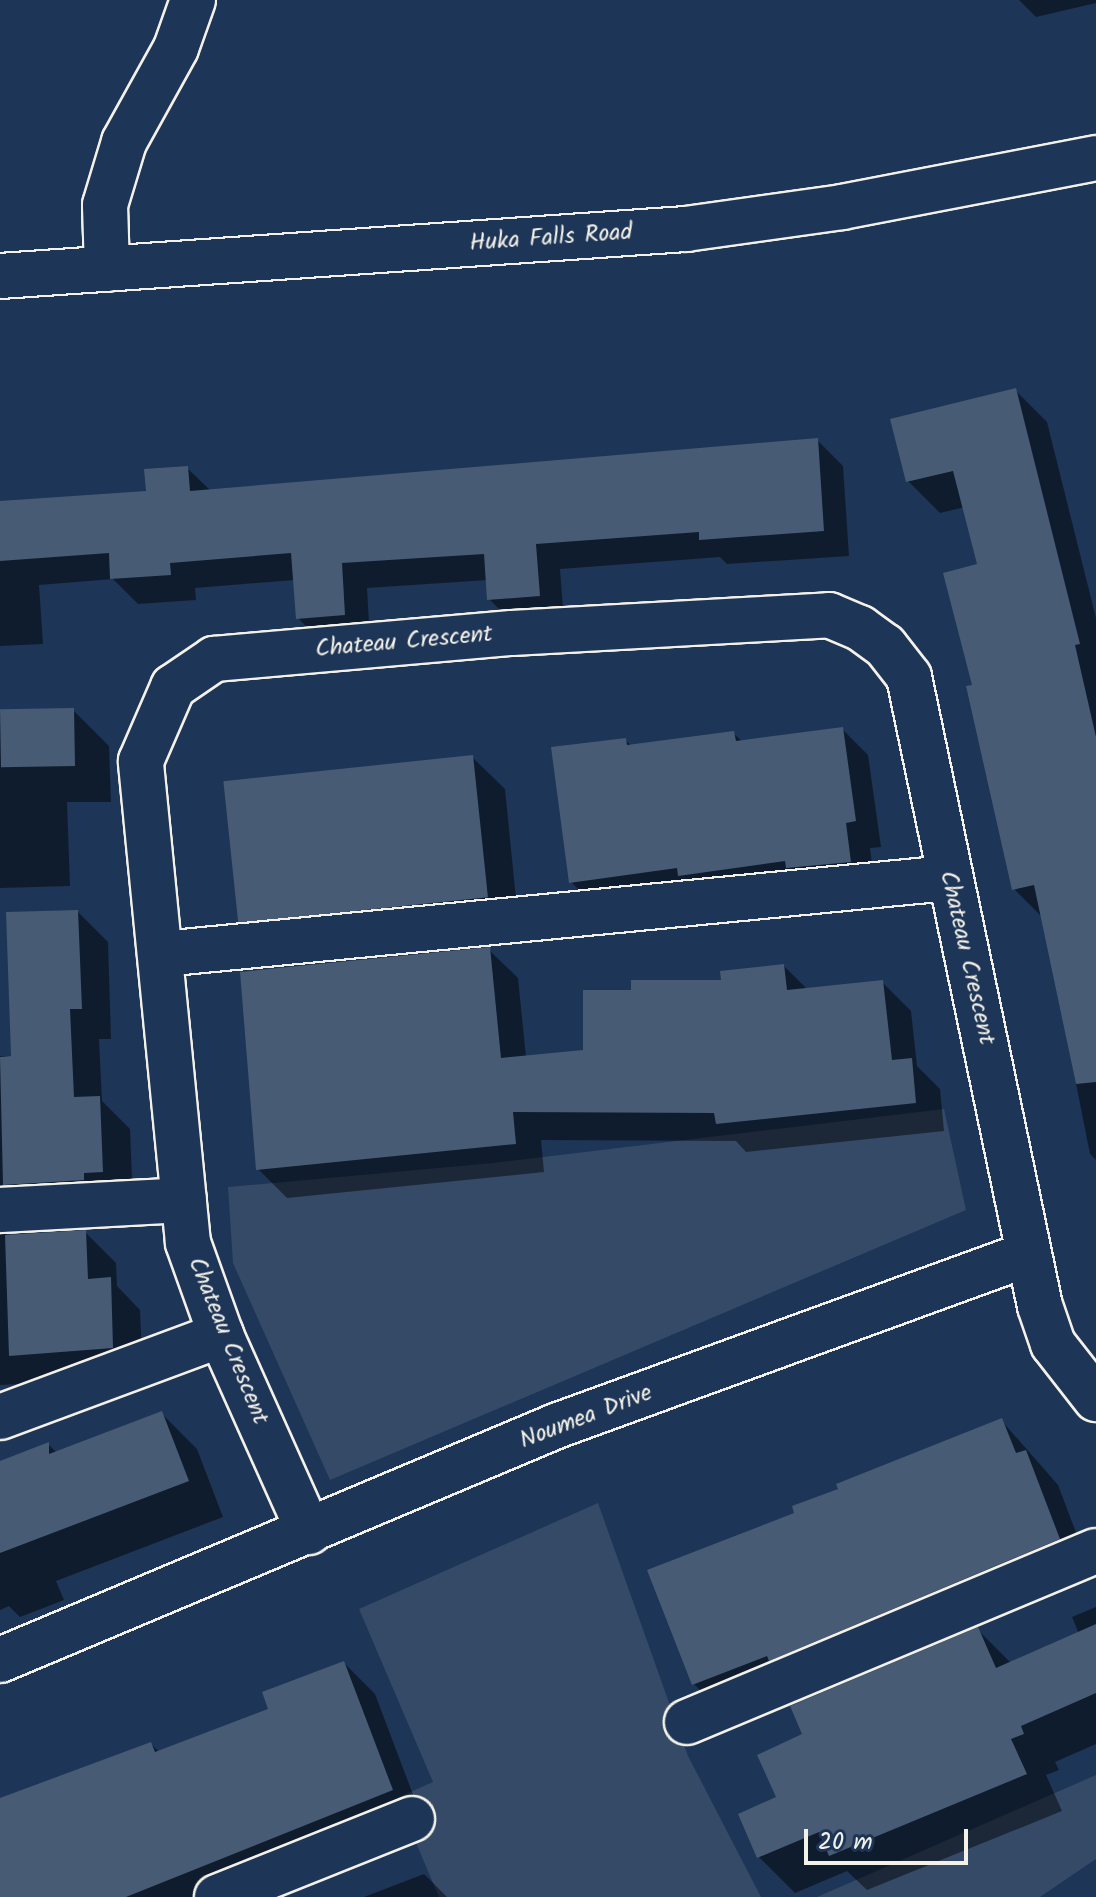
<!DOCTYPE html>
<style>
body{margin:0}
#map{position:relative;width:1096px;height:1897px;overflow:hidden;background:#1d3557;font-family:Kalam,sans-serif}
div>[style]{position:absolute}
.green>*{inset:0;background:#354a67}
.shadow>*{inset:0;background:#0007}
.building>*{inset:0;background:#485b74;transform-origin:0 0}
.roads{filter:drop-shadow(2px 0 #f4f1e8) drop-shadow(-2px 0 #f4f1e8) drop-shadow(0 2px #f4f1e8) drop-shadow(0 -2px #f4f1e8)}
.minor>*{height:44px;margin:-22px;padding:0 22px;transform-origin:22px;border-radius:22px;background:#1d3557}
span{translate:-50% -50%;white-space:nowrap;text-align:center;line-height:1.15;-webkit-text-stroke:6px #1d3557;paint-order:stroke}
.street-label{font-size:24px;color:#f4f1e8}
.scale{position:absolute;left:804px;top:1829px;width:164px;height:36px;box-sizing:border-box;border:4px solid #f4f1e8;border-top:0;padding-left:10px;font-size:24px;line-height:28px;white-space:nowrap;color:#f4f1e8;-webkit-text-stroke:6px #1d3557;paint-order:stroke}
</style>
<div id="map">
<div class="green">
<i style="clip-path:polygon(944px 1109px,966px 1210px,330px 1480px,233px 1263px,228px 1187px,493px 1163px)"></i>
<i style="clip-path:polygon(598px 1503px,688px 1756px,761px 1897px,439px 1897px,397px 1798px,433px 1782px,359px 1609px)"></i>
<i style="clip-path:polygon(1096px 1775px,1096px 1859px,1040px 1897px,817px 1897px)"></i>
</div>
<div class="shadow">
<i style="clip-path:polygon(1019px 0,1096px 0,1096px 3px,1036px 17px)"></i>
<i style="clip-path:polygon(1015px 390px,1047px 422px,1096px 618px,1096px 1160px,1090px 1154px,1043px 918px,1014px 889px,975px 686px,980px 565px,965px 507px,940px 513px,908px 481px)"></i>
<i style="clip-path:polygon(817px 440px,843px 466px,849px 556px,727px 564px,720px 557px,560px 569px,564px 621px,515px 625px,489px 599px,488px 580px,367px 588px,370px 640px,323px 644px,298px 618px,295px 580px,195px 588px,196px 600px,138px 604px,113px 579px,39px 585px,43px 644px,0 646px,0 503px,148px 493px,187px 468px,211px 491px)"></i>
<i style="clip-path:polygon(73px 710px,109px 746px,111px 802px,67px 802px,70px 886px,0 888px,0 712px)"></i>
<i style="clip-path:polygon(842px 729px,868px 755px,881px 847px,870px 848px,875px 887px,597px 908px,571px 882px,625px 740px,632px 746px,733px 733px,743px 742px)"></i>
<i style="clip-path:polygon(472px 757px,505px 789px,519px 929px,269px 953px,237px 921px)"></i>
<i style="clip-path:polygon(78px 912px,108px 942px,111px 1039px,99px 1039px,102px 1101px,130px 1129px,133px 1202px,8px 1228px,6px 1237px,85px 1232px,116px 1263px,117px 1286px,140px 1310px,143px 1378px,0 1385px,0 1056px,13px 1056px)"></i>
<i style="clip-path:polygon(489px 950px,518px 978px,526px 1057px,585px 1051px,633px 992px,723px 982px,784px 966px,808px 990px,882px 982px,911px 1011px,917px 1066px,940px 1089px,944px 1131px,746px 1152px,736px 1141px,541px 1140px,544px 1172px,287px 1198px,258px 1169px)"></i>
<i style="clip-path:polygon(161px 1413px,197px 1449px,223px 1517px,56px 1581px,64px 1600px,20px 1617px,9px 1606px,0 1610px,0 1463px,48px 1444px,57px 1453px)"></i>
<i style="clip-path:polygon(1001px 1420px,1058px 1485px,1091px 1572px,727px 1717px,694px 1684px,797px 1514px)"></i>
<i style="clip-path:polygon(1096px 1607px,1096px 1744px,1055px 1762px,1059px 1770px,1046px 1775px,1062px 1811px,867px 1890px,847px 1871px,795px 1893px,759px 1857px,805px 1735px,978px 1630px,1011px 1663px,1079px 1634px,1072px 1617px)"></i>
<i style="clip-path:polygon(344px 1663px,375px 1694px,423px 1821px,234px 1897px,0 1897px,0 1800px,151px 1744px,160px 1753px,271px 1710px)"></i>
<i style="clip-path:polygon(424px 1874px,447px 1897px,364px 1897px)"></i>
</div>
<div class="building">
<i style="clip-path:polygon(1016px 388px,1080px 644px,1075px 645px,1096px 737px,1096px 1082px,1076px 1084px,1034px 885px,1012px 890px,966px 686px,972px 685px,943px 573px,977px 564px,953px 471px,906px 482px,890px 419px)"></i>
<i style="clip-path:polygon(818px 438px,824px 531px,699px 540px,699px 532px,536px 544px,540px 596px,487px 600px,484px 554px,342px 563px,345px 615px,296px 619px,291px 553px,170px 563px,171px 575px,110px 579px,109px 553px,0 561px,0 501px,146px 491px,144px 469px,188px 466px,190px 491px)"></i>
<i style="left:74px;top:708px;width:58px;height:74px;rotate:89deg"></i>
<i style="clip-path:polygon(843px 727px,856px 821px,846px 823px,851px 862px,786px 868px,785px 861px,678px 876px,677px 868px,569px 883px,551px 747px,626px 738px,627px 745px,734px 731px,736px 741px)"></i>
<i style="left:473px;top:755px;width:143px;height:251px;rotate:84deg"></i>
<i style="clip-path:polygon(78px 910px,82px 1009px,70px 1009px,74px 1097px,100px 1096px,103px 1172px,84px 1173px,84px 1180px,3px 1185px,0 1057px,11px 1056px,6px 912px)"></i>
<i style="clip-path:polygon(490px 947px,501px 1058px,583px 1050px,583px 990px,631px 990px,631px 980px,721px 980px,720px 971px,784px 964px,787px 990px,883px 980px,892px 1060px,912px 1058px,916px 1103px,716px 1124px,714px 1113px,513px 1112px,516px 1144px,256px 1170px,240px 972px)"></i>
<i style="clip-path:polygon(86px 1230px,88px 1279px,111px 1277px,113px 1348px,9px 1356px,5px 1235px)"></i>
<i style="clip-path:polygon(162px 1411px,189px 1481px,0 1553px,0 1461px,49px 1442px,49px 1454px)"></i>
<i style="clip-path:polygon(1002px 1418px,1016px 1453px,1026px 1450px,1060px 1539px,769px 1661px,767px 1656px,692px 1685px,647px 1570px,794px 1513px,792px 1506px,838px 1489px,836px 1484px)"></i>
<i style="clip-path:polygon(1096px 1624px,1096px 1693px,1021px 1726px,1024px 1734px,1011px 1739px,1027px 1774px,829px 1856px,819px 1832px,757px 1858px,738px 1814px,776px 1797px,757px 1755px,802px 1734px,790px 1706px,978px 1627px,996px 1668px)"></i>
<i style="clip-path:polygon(344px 1661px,393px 1790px,126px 1897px,0 1897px,0 1798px,151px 1742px,155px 1752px,268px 1709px,262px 1692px)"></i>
</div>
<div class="roads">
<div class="minor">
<i style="left:107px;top:269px;width:64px;rotate:-91.8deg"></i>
<i style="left:105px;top:205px;width:66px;rotate:-73.2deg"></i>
<i style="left:124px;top:142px;width:107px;rotate:-61deg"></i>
<i style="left:176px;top:48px;width:51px;rotate:-70.5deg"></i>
<i style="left:0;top:276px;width:688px;rotate:-3.92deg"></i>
<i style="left:686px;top:229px;width:158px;rotate:-8deg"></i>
<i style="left:842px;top:207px;width:259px;rotate:-10.9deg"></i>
<i style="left:162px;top:954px;width:790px;rotate:-5.52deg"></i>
<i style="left:0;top:1210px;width:184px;rotate:-3.1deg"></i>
<i style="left:0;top:1417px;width:236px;rotate:-20.4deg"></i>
<i style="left:309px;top:1532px;width:216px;rotate:-114.1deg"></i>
<i style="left:221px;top:1335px;width:98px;rotate:-109.7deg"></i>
<i style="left:188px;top:1243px;width:484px;rotate:-95.6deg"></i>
<i style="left:141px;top:761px;width:81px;rotate:-66.6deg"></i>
<i style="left:173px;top:687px;width:50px;rotate:-34.3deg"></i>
<i style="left:214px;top:659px;width:299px;rotate:-5deg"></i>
<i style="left:512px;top:633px;width:318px;rotate:-3.2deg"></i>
<i style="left:829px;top:615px;width:34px;rotate:23deg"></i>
<i style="left:860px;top:628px;width:31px;rotate:36deg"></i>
<i style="left:885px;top:646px;width:39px;rotate:52deg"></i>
<i style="left:909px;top:677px;width:642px;rotate:78.24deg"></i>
<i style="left:1040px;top:1306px;width:40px;rotate:71.1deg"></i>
<i style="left:1053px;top:1344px;width:70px;rotate:52deg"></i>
<i style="left:0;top:1660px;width:603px;rotate:-22.82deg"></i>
<i style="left:556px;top:1426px;width:502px;rotate:-20.02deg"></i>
<i style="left:687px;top:1722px;width:443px;rotate:-22.7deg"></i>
<i style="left:217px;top:1897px;width:210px;rotate:-21.8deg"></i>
</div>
</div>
<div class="street-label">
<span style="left:551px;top:238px;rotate:-4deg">Huka Falls Road</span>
<span style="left:404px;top:642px;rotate:-5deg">Chateau Crescent</span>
<span style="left:967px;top:958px;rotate:77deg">Chateau Crescent</span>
<span style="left:228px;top:1341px;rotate:68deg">Chateau Crescent</span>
<span style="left:586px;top:1417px;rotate:-21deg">Noumea Drive</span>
</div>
<div class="scale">20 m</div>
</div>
